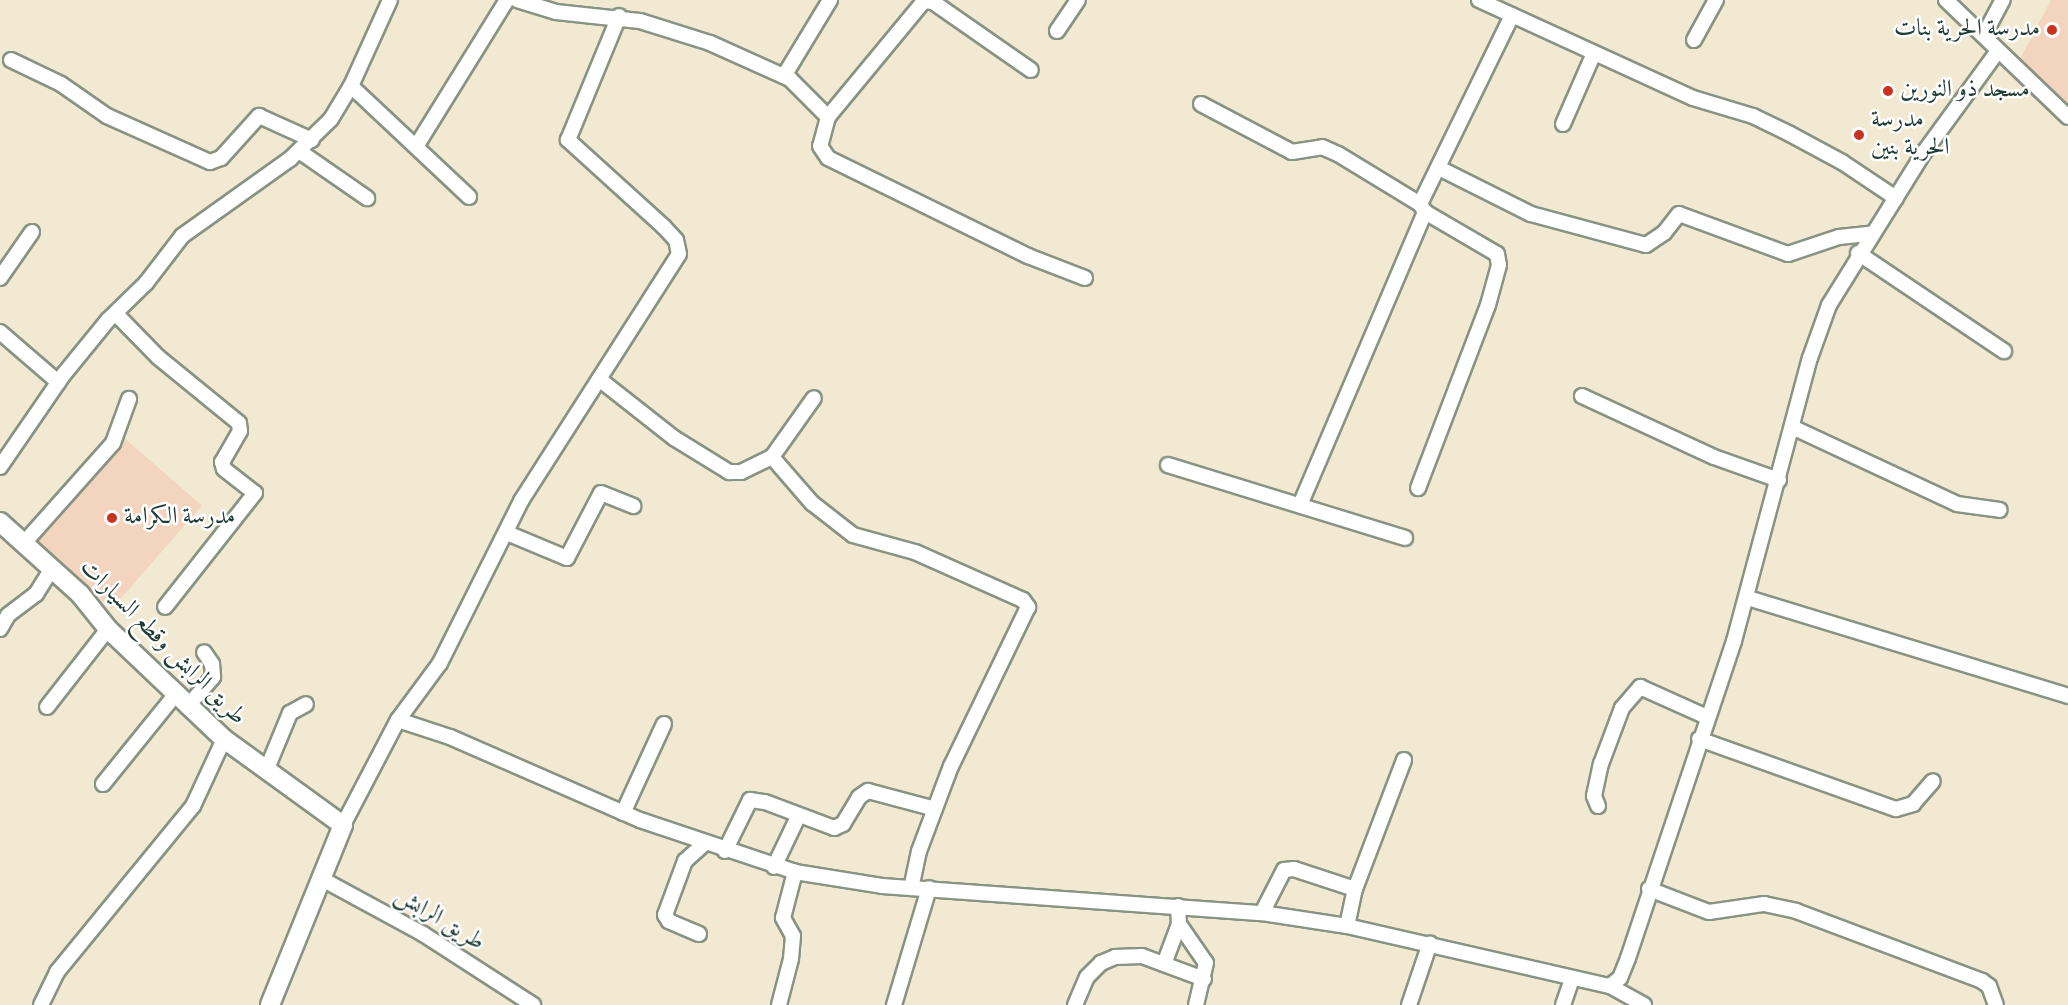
<!DOCTYPE html>
<meta charset="utf-8">
<style>
body{margin:0}
#map{position:relative;width:2068px;height:1005px;overflow:hidden;background:#f2e9d2;font-family:"Sorts Mill Goudy",Amiri,serif}
div>[style]{position:absolute}
.built>*{inset:0;background:#f3d4bf;transform-origin:0 0}
.roads{filter:drop-shadow(2px 0 #889383) drop-shadow(-2px 0 #889383) drop-shadow(0 2px #889383) drop-shadow(0 -2px #889383)}
.minor>*{height:14px;margin:-7px;padding:0 7px;transform-origin:7px;border-radius:7px;background:#fff}
.major>*{height:18px;margin:-9px;padding:0 9px;transform-origin:9px;border-radius:9px;background:#fff}
.dots>*{width:16px;height:16px;translate:-50% -50%;box-sizing:border-box;border:3px solid #fff;border-radius:50%}
span{translate:-50% -50%;white-space:nowrap;text-align:center;line-height:1.15;-webkit-text-stroke:5px #fff;paint-order:stroke}
.poi-label{font-size:24px;color:#1f3d34}
.right{translate:-100% -50%;text-align:right}
.left{translate:0 -50%;text-align:left}
.street-label{font-size:24px;color:#1f3d34}
</style>
<div id="map">
<div class="built">
<i style="clip-path:polygon(2051px 0,2068px 0,2068px 105px,2020px 59px)"></i>
<i style="left:115px;top:430px;width:115px;height:137px;rotate:41deg"></i>
</div>
<div class="roads">
<div class="minor">
<i style="left:517px;top:0;width:41px;rotate:17.1deg"></i>
<i style="left:556px;top:12px;width:84px;rotate:6.1deg"></i>
<i style="left:640px;top:21px;width:73px;rotate:17.4deg"></i>
<i style="left:710px;top:43px;width:88px;rotate:24.2deg"></i>
<i style="left:790px;top:79px;width:54px;rotate:45deg"></i>
<i style="left:828px;top:117px;width:151px;rotate:-50.4deg"></i>
<i style="left:924px;top:1px;width:9px;rotate:6deg"></i>
<i style="left:933px;top:2px;width:119px;rotate:34.8deg"></i>
<i style="left:1479px;top:0;width:235px;rotate:24.6deg"></i>
<i style="left:1693px;top:98px;width:63px;rotate:16.7deg"></i>
<i style="left:1753px;top:116px;width:41px;rotate:25.9deg"></i>
<i style="left:1790px;top:134px;width:59px;rotate:28.3deg"></i>
<i style="left:1842px;top:162px;width:65px;rotate:33.7deg"></i>
<i style="left:1946px;top:0;width:169px;rotate:43.8deg"></i>
<i style="left:1057px;top:31px;width:37px;rotate:-56deg"></i>
<i style="left:1984px;top:35px;width:40px;rotate:-62deg"></i>
<i style="left:1694px;top:40px;width:46px;rotate:-61.2deg"></i>
<i style="left:11px;top:60px;width:55px;rotate:25.6deg"></i>
<i style="left:61px;top:84px;width:56px;rotate:34.8deg"></i>
<i style="left:107px;top:116px;width:113px;rotate:24.1deg"></i>
<i style="left:210px;top:162px;width:12px;rotate:-20deg"></i>
<i style="left:221px;top:158px;width:57px;rotate:-47.9deg"></i>
<i style="left:259px;top:116px;width:58px;rotate:24.4deg"></i>
<i style="left:784px;top:76px;width:89px;rotate:-58.8deg"></i>
<i style="left:351px;top:86px;width:162px;rotate:43.2deg"></i>
<i style="left:1201px;top:104px;width:103px;rotate:27.8deg"></i>
<i style="left:1292px;top:152px;width:30px;rotate:-9deg"></i>
<i style="left:1322px;top:147px;width:17px;rotate:24deg"></i>
<i style="left:1338px;top:154px;width:96px;rotate:31.4deg"></i>
<i style="left:1420px;top:204px;width:9px;rotate:58deg"></i>
<i style="left:828px;top:117px;width:30px;rotate:105deg"></i>
<i style="left:820px;top:146px;width:14px;rotate:56deg"></i>
<i style="left:828px;top:158px;width:223px;rotate:26.1deg"></i>
<i style="left:1028px;top:256px;width:61px;rotate:21.1deg"></i>
<i style="left:1563px;top:124px;width:77px;rotate:-66.4deg"></i>
<i style="left:417px;top:145px;width:171px;rotate:-58.2deg"></i>
<i style="left:299px;top:151px;width:83px;rotate:34.7deg"></i>
<i style="left:1439px;top:168px;width:103px;rotate:26.6deg"></i>
<i style="left:1531px;top:214px;width:119px;rotate:15.1deg"></i>
<i style="left:1646px;top:245px;width:22px;rotate:-34deg"></i>
<i style="left:1664px;top:233px;width:24px;rotate:-52deg"></i>
<i style="left:1679px;top:214px;width:116px;rotate:20.2deg"></i>
<i style="left:1788px;top:254px;width:54px;rotate:-18.4deg"></i>
<i style="left:1839px;top:237px;width:31px;rotate:-6deg"></i>
<i style="left:1420px;top:204px;width:210px;rotate:-64deg"></i>
<i style="left:1858px;top:253px;width:176px;rotate:33.9deg"></i>
<i style="left:0;top:278px;width:56px;rotate:-55.2deg"></i>
<i style="left:116px;top:314px;width:60px;rotate:45.7deg"></i>
<i style="left:158px;top:357px;width:104px;rotate:39.2deg"></i>
<i style="left:239px;top:423px;width:8px;rotate:83deg"></i>
<i style="left:240px;top:431px;width:36px;rotate:120deg"></i>
<i style="left:222px;top:462px;width:7px;rotate:74deg"></i>
<i style="left:224px;top:469px;width:39px;rotate:38deg"></i>
<i style="left:255px;top:493px;width:145px;rotate:128.3deg"></i>
<i style="left:0;top:332px;width:77px;rotate:40.8deg"></i>
<i style="left:599px;top:379px;width:95px;rotate:38.2deg"></i>
<i style="left:674px;top:438px;width:65px;rotate:31.7deg"></i>
<i style="left:729px;top:472px;width:12px"></i>
<i style="left:741px;top:472px;width:34px;rotate:-26deg"></i>
<i style="left:772px;top:457px;width:72px;rotate:-54.6deg"></i>
<i style="left:1582px;top:396px;width:145px;rotate:24.8deg"></i>
<i style="left:1714px;top:457px;width:69px;rotate:19.5deg"></i>
<i style="left:1792px;top:427px;width:182px;rotate:25deg"></i>
<i style="left:1957px;top:504px;width:43px;rotate:7.9deg"></i>
<i style="left:772px;top:457px;width:61px;rotate:49deg"></i>
<i style="left:812px;top:503px;width:52px;rotate:38deg"></i>
<i style="left:853px;top:535px;width:64px;rotate:15.3deg"></i>
<i style="left:915px;top:552px;width:118px;rotate:24deg"></i>
<i style="left:1023px;top:600px;width:9px;rotate:54deg"></i>
<i style="left:1028px;top:607px;width:177px;rotate:115.8deg"></i>
<i style="left:951px;top:766px;width:91px;rotate:110.6deg"></i>
<i style="left:919px;top:851px;width:38px;rotate:102deg"></i>
<i style="left:1168px;top:465px;width:248px;rotate:17.1deg"></i>
<i style="left:0;top:467px;width:113px;rotate:-55.5deg"></i>
<i style="left:64px;top:374px;width:70px;rotate:-50.8deg"></i>
<i style="left:108px;top:320px;width:53px;rotate:-44.2deg"></i>
<i style="left:146px;top:283px;width:59px;rotate:-52.5deg"></i>
<i style="left:182px;top:236px;width:133px;rotate:-35.5deg"></i>
<i style="left:290px;top:159px;width:57px;rotate:-44.3deg"></i>
<i style="left:331px;top:119px;width:39px;rotate:-59deg"></i>
<i style="left:351px;top:86px;width:94px;rotate:-65.6deg"></i>
<i style="left:1300px;top:505px;width:319px;rotate:-66.9deg"></i>
<i style="left:1425px;top:212px;width:83px;rotate:30.3deg"></i>
<i style="left:1497px;top:254px;width:11px;rotate:80deg"></i>
<i style="left:1499px;top:265px;width:41px;rotate:105.4deg"></i>
<i style="left:1488px;top:305px;width:196px;rotate:110.9deg"></i>
<i style="left:507px;top:533px;width:65px;rotate:22.6deg"></i>
<i style="left:567px;top:558px;width:73px;rotate:-62.4deg"></i>
<i style="left:601px;top:493px;width:35px;rotate:22deg"></i>
<i style="left:24px;top:543px;width:134px;rotate:-48.3deg"></i>
<i style="left:113px;top:443px;width:47px;rotate:-70deg"></i>
<i style="left:1748px;top:598px;width:335px;rotate:17deg"></i>
<i style="left:0;top:629px;width:16px;rotate:-60deg"></i>
<i style="left:8px;top:615px;width:35px;rotate:-37deg"></i>
<i style="left:36px;top:594px;width:31px;rotate:-58deg"></i>
<i style="left:47px;top:707px;width:99px;rotate:-52deg"></i>
<i style="left:187px;top:707px;width:40px;rotate:-49deg"></i>
<i style="left:213px;top:677px;width:13px;rotate:-94deg"></i>
<i style="left:212px;top:664px;width:14px;rotate:-124deg"></i>
<i style="left:398px;top:720px;width:71px;rotate:-53.6deg"></i>
<i style="left:440px;top:663px;width:181px;rotate:-63.4deg"></i>
<i style="left:521px;top:501px;width:293px;rotate:-57.4deg"></i>
<i style="left:679px;top:254px;width:14px;rotate:-102deg"></i>
<i style="left:676px;top:240px;width:18px;rotate:-133deg"></i>
<i style="left:664px;top:227px;width:130px;rotate:-137.8deg"></i>
<i style="left:568px;top:140px;width:134px;rotate:-67.6deg"></i>
<i style="left:1699px;top:739px;width:209px;rotate:19.6deg"></i>
<i style="left:1896px;top:809px;width:18px;rotate:-16deg"></i>
<i style="left:1913px;top:804px;width:30px;rotate:-49deg"></i>
<i style="left:266px;top:771px;width:63px;rotate:-67.5deg"></i>
<i style="left:290px;top:713px;width:18px;rotate:-29deg"></i>
<i style="left:103px;top:784px;width:114px;rotate:-51deg"></i>
<i style="left:1598px;top:806px;width:11px;rotate:-112deg"></i>
<i style="left:1594px;top:796px;width:33px;rotate:-78deg"></i>
<i style="left:1601px;top:764px;width:60px;rotate:-69.4deg"></i>
<i style="left:1622px;top:708px;width:28px;rotate:-49deg"></i>
<i style="left:1640px;top:687px;width:73px;rotate:24.1deg"></i>
<i style="left:623px;top:813px;width:98px;rotate:-65.3deg"></i>
<i style="left:343px;top:825px;width:119px;rotate:-62.4deg"></i>
<i style="left:398px;top:720px;width:55px;rotate:18.1deg"></i>
<i style="left:450px;top:737px;width:207px;rotate:23.6deg"></i>
<i style="left:640px;top:820px;width:163px;rotate:18.5deg"></i>
<i style="left:795px;top:872px;width:88px;rotate:9.1deg"></i>
<i style="left:882px;top:886px;width:381px;rotate:4.1deg"></i>
<i style="left:1262px;top:913px;width:86px;rotate:8.7deg"></i>
<i style="left:1347px;top:926px;width:270px;rotate:12.9deg"></i>
<i style="left:1610px;top:986px;width:13px;rotate:-39deg"></i>
<i style="left:1620px;top:978px;width:22px;rotate:-68deg"></i>
<i style="left:1628px;top:958px;width:334px;rotate:-71.5deg"></i>
<i style="left:1734px;top:641px;width:293px;rotate:-75deg"></i>
<i style="left:1810px;top:358px;width:56px;rotate:-70.3deg"></i>
<i style="left:1829px;top:305px;width:181px;rotate:-58.1deg"></i>
<i style="left:1925px;top:151px;width:124px;rotate:-53.9deg"></i>
<i style="left:725px;top:851px;width:57px;rotate:-63.9deg"></i>
<i style="left:750px;top:800px;width:15px;rotate:8deg"></i>
<i style="left:765px;top:802px;width:74px;rotate:20.6deg"></i>
<i style="left:834px;top:828px;width:10px;rotate:-24deg"></i>
<i style="left:843px;top:824px;width:31px;rotate:-59deg"></i>
<i style="left:859px;top:797px;width:11px;rotate:-34deg"></i>
<i style="left:868px;top:791px;width:69px;rotate:15deg"></i>
<i style="left:774px;top:867px;width:55px;rotate:-64.4deg"></i>
<i style="left:320px;top:878px;width:117px;rotate:28.5deg"></i>
<i style="left:423px;top:934px;width:131px;rotate:32.8deg"></i>
<i style="left:1649px;top:889px;width:64px;rotate:21deg"></i>
<i style="left:1709px;top:912px;width:56px;rotate:-8.3deg"></i>
<i style="left:1764px;top:904px;width:33px;rotate:12deg"></i>
<i style="left:1796px;top:911px;width:199px;rotate:20.6deg"></i>
<i style="left:1982px;top:981px;width:9px;rotate:36deg"></i>
<i style="left:1989px;top:986px;width:20px;rotate:70deg"></i>
<i style="left:1178px;top:906px;width:18px;rotate:87deg"></i>
<i style="left:1179px;top:924px;width:47px;rotate:55.3deg"></i>
<i style="left:1206px;top:963px;width:43px;rotate:103.4deg"></i>
<i style="left:1262px;top:913px;width:48px;rotate:-62.9deg"></i>
<i style="left:1284px;top:870px;width:10px;rotate:-6deg"></i>
<i style="left:1294px;top:869px;width:64px;rotate:18.2deg"></i>
<i style="left:1355px;top:889px;width:138px;rotate:-69.2deg"></i>
<i style="left:1347px;top:926px;width:38px;rotate:-78deg"></i>
<i style="left:699px;top:934px;width:33px;rotate:-157deg"></i>
<i style="left:669px;top:921px;width:7px;rotate:-124deg"></i>
<i style="left:665px;top:915px;width:58px;rotate:-69.7deg"></i>
<i style="left:685px;top:861px;width:25px;rotate:-42deg"></i>
<i style="left:1164px;top:964px;width:43px;rotate:-69.4deg"></i>
<i style="left:1610px;top:986px;width:39px;rotate:29deg"></i>
<i style="left:41px;top:1005px;width:37px;rotate:-64deg"></i>
<i style="left:57px;top:972px;width:215px;rotate:-50.7deg"></i>
<i style="left:193px;top:806px;width:74px;rotate:-65.2deg"></i>
<i style="left:779px;top:1005px;width:48px;rotate:-75.4deg"></i>
<i style="left:791px;top:959px;width:23px;rotate:-85deg"></i>
<i style="left:793px;top:936px;width:21px;rotate:-119deg"></i>
<i style="left:783px;top:918px;width:48px;rotate:-75.4deg"></i>
<i style="left:894px;top:1005px;width:122px;rotate:-73.3deg"></i>
<i style="left:1075px;top:1005px;width:30px;rotate:-67deg"></i>
<i style="left:1087px;top:977px;width:20px;rotate:-45deg"></i>
<i style="left:1101px;top:963px;width:15px;rotate:-23deg"></i>
<i style="left:1115px;top:957px;width:27px;rotate:-2deg"></i>
<i style="left:1142px;top:956px;width:66px;rotate:20.4deg"></i>
<i style="left:1409px;top:1005px;width:65px;rotate:-71.3deg"></i>
<i style="left:1563px;top:1005px;width:28px;rotate:-71deg"></i>
</div>
<div class="major">
<i style="left:0;top:522px;width:108px;rotate:42deg"></i>
<i style="left:80px;top:594px;width:45px;rotate:51.3deg"></i>
<i style="left:108px;top:629px;width:160px;rotate:43.5deg"></i>
<i style="left:224px;top:739px;width:147px;rotate:35.9deg"></i>
<i style="left:343px;top:825px;width:194px;rotate:112.1deg"></i>
</div>
</div>
<div class="dots">
<i style="left:2052px;top:30px;background:#c8321e"></i>
<i style="left:1888px;top:91px;background:#c8321e"></i>
<i style="left:1859px;top:135px;background:#c8321e"></i>
<i style="left:112px;top:518px;background:#c8321e"></i>
</div>
<div class="poi-label">
<span class="right" style="left:2040px;top:30px">مدرسة الحرية بنات</span>
<span class="left" style="left:1900px;top:91px">مسجد ذو النورين</span>
<span class="left" style="left:1871px;top:135px">مدرسة<br>الحرية بنين</span>
<span class="left" style="left:124px;top:518px">مدرسة الكرامة</span>
</div>
<div class="street-label">
<span style="left:162px;top:643px;rotate:45deg">طريق الرابش وقطع السيارات</span>
<span style="left:439px;top:920px;rotate:31deg">طريق الرابش</span>
</div>
</div>
